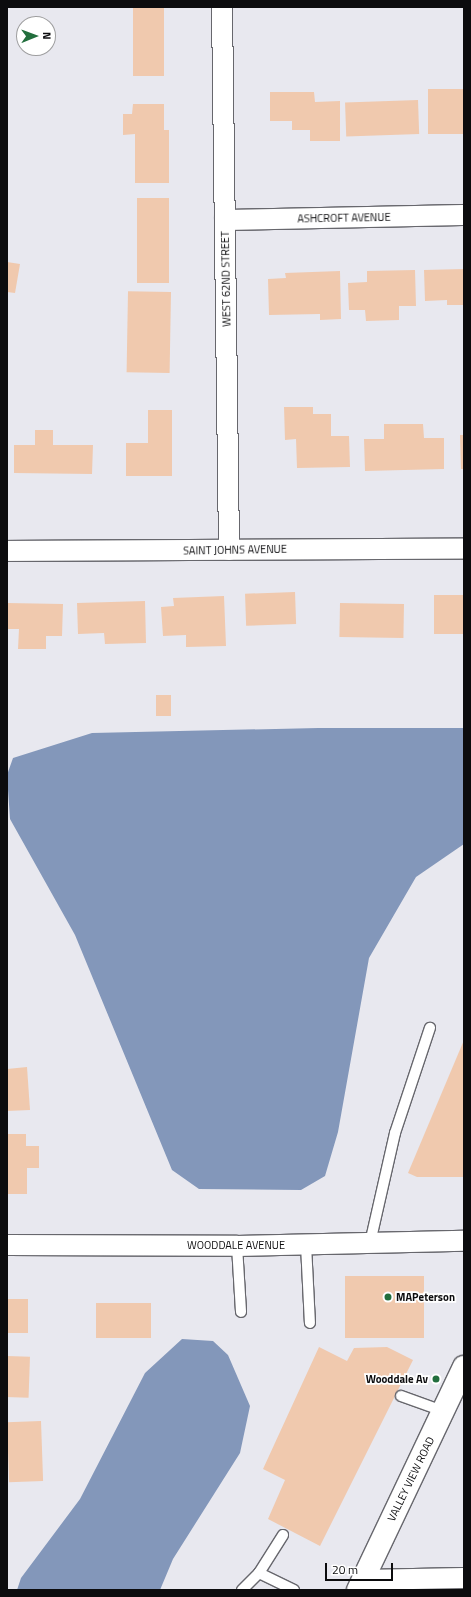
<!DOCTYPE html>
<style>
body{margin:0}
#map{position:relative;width:471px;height:1597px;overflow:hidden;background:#e8e8ef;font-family:"Titillium Web",sans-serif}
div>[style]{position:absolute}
.water>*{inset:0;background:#8397ba}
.building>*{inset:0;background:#f0c9ae;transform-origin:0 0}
.roads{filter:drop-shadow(1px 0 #67676d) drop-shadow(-1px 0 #67676d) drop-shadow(0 1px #67676d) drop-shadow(0 -1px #67676d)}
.service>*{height:10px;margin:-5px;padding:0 5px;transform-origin:5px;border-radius:5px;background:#fff}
.minor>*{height:20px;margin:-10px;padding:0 10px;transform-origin:10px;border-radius:10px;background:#fff}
.tertiary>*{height:22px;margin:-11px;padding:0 11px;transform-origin:11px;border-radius:11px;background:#fff}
.dots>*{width:11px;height:11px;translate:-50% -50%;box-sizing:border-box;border:2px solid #fff;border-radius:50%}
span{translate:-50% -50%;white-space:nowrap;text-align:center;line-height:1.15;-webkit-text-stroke:3.5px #fff;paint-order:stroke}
.street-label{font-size:11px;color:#0c0c0e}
.poi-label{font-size:11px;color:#0c0c0e;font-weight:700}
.left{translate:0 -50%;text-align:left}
.right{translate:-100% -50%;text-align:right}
.frame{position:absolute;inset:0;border:8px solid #0c0c0e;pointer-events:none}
.north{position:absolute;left:16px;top:16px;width:40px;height:40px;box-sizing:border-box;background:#fff;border:1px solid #9e9e9f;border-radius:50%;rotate:89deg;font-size:11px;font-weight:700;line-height:16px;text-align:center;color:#0c0c0e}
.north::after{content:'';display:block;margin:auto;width:14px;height:18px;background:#226e3d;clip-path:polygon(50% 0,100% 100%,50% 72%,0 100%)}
.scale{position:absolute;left:325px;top:1563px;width:68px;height:18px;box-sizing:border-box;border:2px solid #0c0c0e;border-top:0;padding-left:5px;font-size:12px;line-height:14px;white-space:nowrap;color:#0c0c0e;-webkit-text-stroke:3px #fff;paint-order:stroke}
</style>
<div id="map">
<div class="water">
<i style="clip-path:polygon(318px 728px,464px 728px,464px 844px,416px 877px,369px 958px,338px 1132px,325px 1176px,301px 1190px,199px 1189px,172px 1170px,75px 935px,10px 819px,7px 775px,13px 758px,92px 733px)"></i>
<i style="clip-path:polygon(182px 1339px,213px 1341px,228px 1355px,250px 1406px,240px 1453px,173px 1559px,160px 1590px,17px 1590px,21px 1578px,80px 1499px,145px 1373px)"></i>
</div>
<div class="building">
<i style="left:133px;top:7px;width:31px;height:69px"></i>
<i style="left:428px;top:89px;width:36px;height:45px"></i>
<i style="clip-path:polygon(270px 92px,314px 92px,315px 102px,340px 101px,340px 141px,310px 141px,310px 130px,292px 130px,292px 121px,270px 121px)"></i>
<i style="left:418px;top:100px;width:34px;height:73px;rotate:88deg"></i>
<i style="clip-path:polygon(133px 104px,164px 104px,164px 130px,169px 130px,169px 183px,135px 183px,135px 134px,123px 135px,123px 114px,132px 114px)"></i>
<i style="left:137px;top:198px;width:32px;height:85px"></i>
<i style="clip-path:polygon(7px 262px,20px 264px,15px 293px,7px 292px)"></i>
<i style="clip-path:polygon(464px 269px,464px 305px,447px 305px,447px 300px,425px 301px,424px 270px)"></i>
<i style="clip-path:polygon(415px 270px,416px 306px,399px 306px,399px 320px,366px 321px,365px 310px,349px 310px,348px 283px,367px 282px,367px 271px)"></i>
<i style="clip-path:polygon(340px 271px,341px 319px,320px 320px,320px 314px,269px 315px,268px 279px,286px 278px,285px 273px)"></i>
<i style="left:171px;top:292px;width:81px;height:43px;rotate:91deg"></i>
<i style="clip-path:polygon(284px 407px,313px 407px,313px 414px,331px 414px,331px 436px,349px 436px,350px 467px,297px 468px,296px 439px,285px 440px)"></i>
<i style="clip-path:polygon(148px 410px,172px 410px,172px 476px,126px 476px,126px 443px,148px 443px)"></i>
<i style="clip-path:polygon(384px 424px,423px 424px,424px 438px,444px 438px,444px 469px,365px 471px,364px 439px,384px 439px)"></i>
<i style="clip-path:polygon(35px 430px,53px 430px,53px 445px,93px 445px,92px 474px,14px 473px,14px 445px,35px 445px)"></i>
<i style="clip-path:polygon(460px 435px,464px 435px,464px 469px,461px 469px)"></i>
<i style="left:295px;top:592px;width:32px;height:50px;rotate:88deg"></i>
<i style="left:464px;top:595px;width:39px;height:30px;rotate:90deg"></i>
<i style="clip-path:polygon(224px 596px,226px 646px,186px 647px,186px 635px,163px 636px,161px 607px,174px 606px,173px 598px)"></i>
<i style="clip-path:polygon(145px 601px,146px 643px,105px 644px,104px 633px,78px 634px,77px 603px)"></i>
<i style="clip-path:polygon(7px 603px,63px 604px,62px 636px,46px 636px,46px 649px,18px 649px,19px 629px,7px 629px)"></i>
<i style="left:340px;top:603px;width:64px;height:34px;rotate:1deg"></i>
<i style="left:156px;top:695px;width:15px;height:21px"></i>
<i style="clip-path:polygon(464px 1040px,464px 1177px,417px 1177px,408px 1173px)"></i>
<i style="clip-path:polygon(27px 1067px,30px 1110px,7px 1111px,7px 1069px)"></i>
<i style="clip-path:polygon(7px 1134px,26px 1134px,26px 1146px,39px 1146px,39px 1168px,27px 1168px,27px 1194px,7px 1194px)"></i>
<i style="left:424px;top:1276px;width:62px;height:79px;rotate:90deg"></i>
<i style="left:7px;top:1299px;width:21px;height:34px"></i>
<i style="left:96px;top:1303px;width:55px;height:35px"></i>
<i style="clip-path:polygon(319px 1347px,347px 1361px,354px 1348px,387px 1347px,413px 1360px,320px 1546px,268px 1519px,285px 1480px,263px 1469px)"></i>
<i style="left:7px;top:1356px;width:23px;height:41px;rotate:2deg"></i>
<i style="left:41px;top:1421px;width:60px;height:34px;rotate:88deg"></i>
</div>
<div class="roads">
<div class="service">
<i style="left:370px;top:1243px;width:113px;rotate:-77.2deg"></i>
<i style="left:395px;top:1133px;width:111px;rotate:-71.6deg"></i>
<i style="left:306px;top:1245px;width:78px;rotate:87.1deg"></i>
<i style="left:237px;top:1246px;width:66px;rotate:86.5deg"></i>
<i style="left:401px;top:1396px;width:45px;rotate:19.7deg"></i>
<i style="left:259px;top:1573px;width:39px;rotate:26deg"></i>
<i style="left:242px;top:1590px;width:24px;rotate:-45deg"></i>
<i style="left:259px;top:1573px;width:45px;rotate:-57.7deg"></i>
</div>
<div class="minor">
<i style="left:222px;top:7px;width:543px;rotate:89.26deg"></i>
<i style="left:225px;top:220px;width:239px;rotate:-1.2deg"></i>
<i style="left:7px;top:551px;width:457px;rotate:-0.3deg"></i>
<i style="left:7px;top:1245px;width:230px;rotate:0.2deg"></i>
<i style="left:237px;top:1246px;width:227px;rotate:-1.3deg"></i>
<i style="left:362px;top:1580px;width:102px;rotate:-1.1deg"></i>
</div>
<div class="tertiary">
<i style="left:358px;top:1590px;width:247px;rotate:-64.6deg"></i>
</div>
</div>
<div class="dots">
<i style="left:388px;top:1297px;background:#226e3d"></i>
<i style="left:436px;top:1379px;background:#226e3d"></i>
</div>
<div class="street-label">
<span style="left:344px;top:218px;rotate:-1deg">ASHCROFT AVENUE</span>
<span style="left:226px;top:279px;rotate:-91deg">WEST 62ND STREET</span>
<span style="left:235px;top:550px;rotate:-1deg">SAINT JOHNS AVENUE</span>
<span style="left:236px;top:1245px">WOODDALE AVENUE</span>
<span style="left:411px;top:1479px;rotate:-64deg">VALLEY VIEW ROAD</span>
</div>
<div class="poi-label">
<span class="left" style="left:396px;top:1297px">MAPeterson</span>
<span class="right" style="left:428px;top:1379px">Wooddale Av</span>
</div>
<div class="frame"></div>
<div class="north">N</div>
<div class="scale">20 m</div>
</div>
